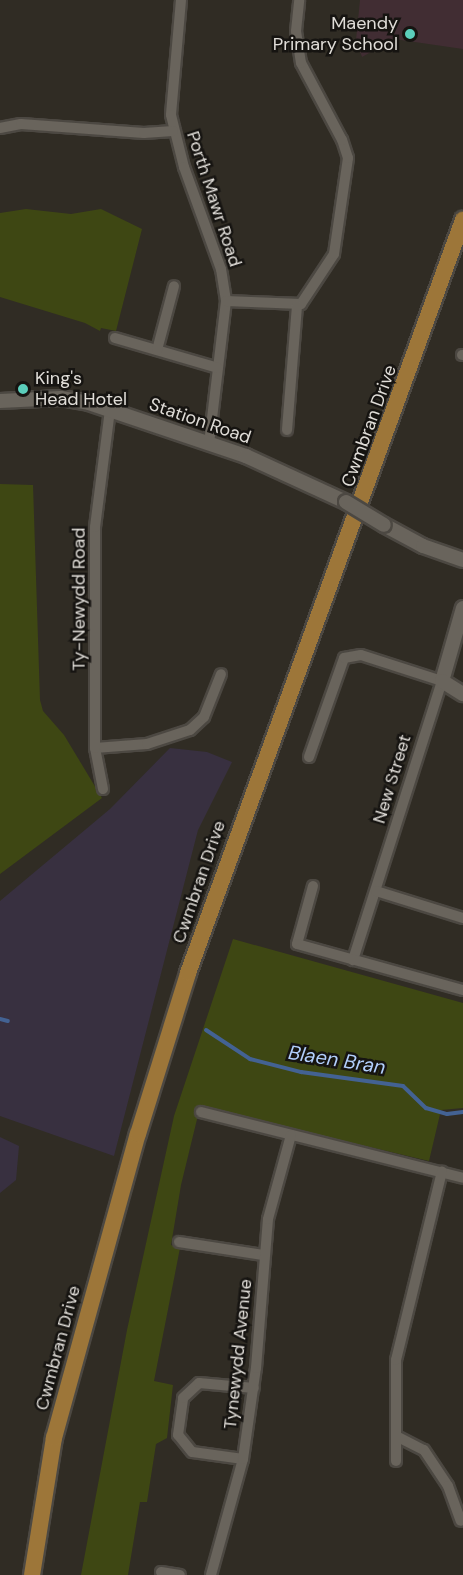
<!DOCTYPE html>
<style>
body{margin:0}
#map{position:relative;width:463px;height:1575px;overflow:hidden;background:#302c24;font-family:"DM Sans",sans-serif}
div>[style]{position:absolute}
.industrial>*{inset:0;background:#383040}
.education>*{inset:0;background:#412d33}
.green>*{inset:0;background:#3e4713}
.stream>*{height:4px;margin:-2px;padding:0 2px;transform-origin:2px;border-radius:2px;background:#436293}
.roads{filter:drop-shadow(2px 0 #4c4842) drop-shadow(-2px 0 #4c4842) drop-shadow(0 2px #4c4842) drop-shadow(0 -2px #4c4842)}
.street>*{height:10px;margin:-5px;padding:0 5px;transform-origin:5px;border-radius:5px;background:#69645c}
.secondary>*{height:14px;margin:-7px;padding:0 7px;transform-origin:7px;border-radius:7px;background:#69645c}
.primary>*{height:16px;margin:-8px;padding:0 8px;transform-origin:8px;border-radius:8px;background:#9d7639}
.bridges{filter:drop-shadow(2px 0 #4c4842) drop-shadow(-2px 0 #4c4842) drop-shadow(0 2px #4c4842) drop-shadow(0 -2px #4c4842)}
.secondary-bridge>*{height:14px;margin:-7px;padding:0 7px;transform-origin:7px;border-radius:7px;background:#69645c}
.dots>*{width:16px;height:16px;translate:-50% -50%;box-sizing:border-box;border:3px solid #161411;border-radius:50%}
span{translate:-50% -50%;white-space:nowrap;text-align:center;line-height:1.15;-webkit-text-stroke:5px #161411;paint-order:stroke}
.poi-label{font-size:18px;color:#e0ddd8}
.right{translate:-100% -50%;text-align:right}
.left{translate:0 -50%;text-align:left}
.street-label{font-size:18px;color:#e0ddd8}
.water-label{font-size:20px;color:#b2cffc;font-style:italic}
</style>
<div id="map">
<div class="industrial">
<i style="clip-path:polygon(170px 748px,207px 752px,232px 762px,198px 830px,114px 1156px,0 1116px,0 901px,110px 809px)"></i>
<i style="clip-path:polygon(0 1137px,19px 1146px,16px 1180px,0 1193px)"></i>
</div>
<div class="education">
<i style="clip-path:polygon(360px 0,463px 0,463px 49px,394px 39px,362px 57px,356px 40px)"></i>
</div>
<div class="green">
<i style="clip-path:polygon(26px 209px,71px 214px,101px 209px,142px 229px,116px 331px,101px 328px,100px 331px,85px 323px,0 297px,0 213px)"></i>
<i style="clip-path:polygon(0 484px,33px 485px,40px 700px,43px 711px,64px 735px,102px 798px,0 874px)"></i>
<i style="clip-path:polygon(233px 939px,463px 1003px,463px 1108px,441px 1110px,429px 1161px,200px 1107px,181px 1185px,171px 1245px,180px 1248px,154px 1381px,173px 1385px,167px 1438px,156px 1444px,147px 1502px,140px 1502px,128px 1575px,81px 1575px,127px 1330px,174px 1116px)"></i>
</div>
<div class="stream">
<i style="left:0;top:1019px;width:8px;rotate:14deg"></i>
<i style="left:206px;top:1030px;width:53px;rotate:33.4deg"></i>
<i style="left:250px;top:1059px;width:53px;rotate:14.3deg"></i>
<i style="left:301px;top:1072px;width:103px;rotate:7.8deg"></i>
<i style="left:403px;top:1086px;width:32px;rotate:44deg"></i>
<i style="left:426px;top:1108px;width:22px;rotate:16deg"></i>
<i style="left:447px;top:1114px;width:16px;rotate:-7deg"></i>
</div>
<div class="roads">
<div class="street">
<i style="left:181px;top:0;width:115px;rotate:95deg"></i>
<i style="left:171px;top:115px;width:54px;rotate:76deg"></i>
<i style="left:184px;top:167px;width:109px;rotate:70.1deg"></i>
<i style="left:221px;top:269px;width:32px;rotate:81deg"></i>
<i style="left:226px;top:301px;width:143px;rotate:96.8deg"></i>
<i style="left:0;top:128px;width:21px;rotate:-11deg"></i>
<i style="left:21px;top:124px;width:123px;rotate:4.2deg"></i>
<i style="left:144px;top:133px;width:29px;rotate:-4deg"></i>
<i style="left:226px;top:301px;width:75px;rotate:2.3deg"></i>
<i style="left:301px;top:304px;width:60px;rotate:-56.6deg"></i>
<i style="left:334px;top:254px;width:97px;rotate:-81.7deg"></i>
<i style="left:348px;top:158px;width:19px;rotate:-108deg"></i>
<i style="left:342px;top:140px;width:87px;rotate:-118deg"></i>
<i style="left:301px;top:63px;width:32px;rotate:-99deg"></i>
<i style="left:296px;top:31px;width:31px;rotate:-84deg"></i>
<i style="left:115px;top:338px;width:107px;rotate:16.2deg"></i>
<i style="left:157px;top:350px;width:66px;rotate:-75.1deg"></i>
<i style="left:462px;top:355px;width:1px"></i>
<i style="left:287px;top:430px;width:125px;rotate:-85.4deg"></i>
<i style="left:95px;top:748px;width:52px;rotate:-4.4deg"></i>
<i style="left:147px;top:744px;width:45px;rotate:-18deg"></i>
<i style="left:190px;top:730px;width:19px;rotate:-43deg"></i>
<i style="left:204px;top:717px;width:46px;rotate:-68.4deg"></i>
<i style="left:309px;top:757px;width:105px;rotate:-70.5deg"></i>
<i style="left:344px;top:658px;width:17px;rotate:-10deg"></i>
<i style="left:361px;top:655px;width:85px;rotate:17.8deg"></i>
<i style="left:442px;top:681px;width:293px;rotate:107.7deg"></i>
<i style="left:103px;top:789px;width:42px;rotate:-101deg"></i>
<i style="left:95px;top:748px;width:221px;rotate:-90deg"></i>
<i style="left:95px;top:527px;width:118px;rotate:-82.7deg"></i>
<i style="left:313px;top:886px;width:60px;rotate:105.4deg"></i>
<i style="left:297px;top:944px;width:172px;rotate:15.5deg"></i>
<i style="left:376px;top:891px;width:91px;rotate:17.2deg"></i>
<i style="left:201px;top:1112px;width:270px;rotate:14.1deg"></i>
<i style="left:179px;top:1242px;width:85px;rotate:8.8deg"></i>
<i style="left:398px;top:1437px;width:29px;rotate:27deg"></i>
<i style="left:424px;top:1450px;width:43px;rotate:56.3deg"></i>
<i style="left:448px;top:1486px;width:37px;rotate:70deg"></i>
<i style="left:243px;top:1459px;width:51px;rotate:-172.2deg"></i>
<i style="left:192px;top:1452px;width:22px;rotate:-129deg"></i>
<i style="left:178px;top:1435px;width:37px;rotate:-82deg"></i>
<i style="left:183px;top:1398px;width:22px;rotate:-43deg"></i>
<i style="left:199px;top:1383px;width:55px;rotate:5.2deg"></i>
<i style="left:396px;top:1461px;width:101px;rotate:-90deg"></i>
<i style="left:396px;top:1360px;width:194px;rotate:-76.3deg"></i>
<i style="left:161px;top:1572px;width:19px;rotate:9deg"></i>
<i style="left:211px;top:1575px;width:120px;rotate:-74.6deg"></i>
<i style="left:243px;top:1459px;width:92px;rotate:-81.9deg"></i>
<i style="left:256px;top:1368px;width:149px;rotate:-85.4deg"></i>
<i style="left:268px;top:1219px;width:87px;rotate:-74.7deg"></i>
</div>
<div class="secondary">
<i style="left:0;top:401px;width:61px;rotate:-2.8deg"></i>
<i style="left:61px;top:398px;width:28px;rotate:10deg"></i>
<i style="left:89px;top:403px;width:166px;rotate:18.7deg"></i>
<i style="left:246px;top:456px;width:110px;rotate:24.7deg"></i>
<i style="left:384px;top:525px;width:44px;rotate:28.3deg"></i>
<i style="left:423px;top:546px;width:42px;rotate:19.3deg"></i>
<i style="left:463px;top:608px;width:76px;rotate:106deg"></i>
<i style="left:442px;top:681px;width:25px;rotate:32deg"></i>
</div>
<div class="primary">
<i style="left:32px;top:1575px;width:139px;rotate:-80.9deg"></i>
<i style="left:54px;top:1438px;width:315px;rotate:-74.6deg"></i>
<i style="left:138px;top:1134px;width:169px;rotate:-72.7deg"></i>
<i style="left:188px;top:973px;width:802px;rotate:-69.94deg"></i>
</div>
</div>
<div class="bridges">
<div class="secondary-bridge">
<i style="left:346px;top:502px;width:44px;rotate:31.2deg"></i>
</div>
</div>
<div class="dots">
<i style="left:410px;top:34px;background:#5bcebb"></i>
<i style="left:23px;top:389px;background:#5bcebb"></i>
</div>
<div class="poi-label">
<span class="right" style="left:398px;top:34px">Maendy<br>Primary School</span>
<span class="left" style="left:35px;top:389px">King's<br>Head Hotel</span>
</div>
<div class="street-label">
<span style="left:214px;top:199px;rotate:72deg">Porth Mawr Road</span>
<span style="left:200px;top:421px;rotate:19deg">Station Road</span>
<span style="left:369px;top:426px;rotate:-70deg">Cwmbran Drive</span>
<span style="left:79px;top:599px;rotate:-90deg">Ty-Newydd Road</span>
<span style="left:392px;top:779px;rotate:-73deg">New Street</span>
<span style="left:199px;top:882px;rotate:-71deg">Cwmbran Drive</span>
<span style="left:58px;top:1348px;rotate:-75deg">Cwmbran Drive</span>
<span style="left:238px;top:1354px;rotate:-84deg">Tynewydd Avenue</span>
</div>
<div class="water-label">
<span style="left:337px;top:1060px;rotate:9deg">Blaen Bran</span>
</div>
</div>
